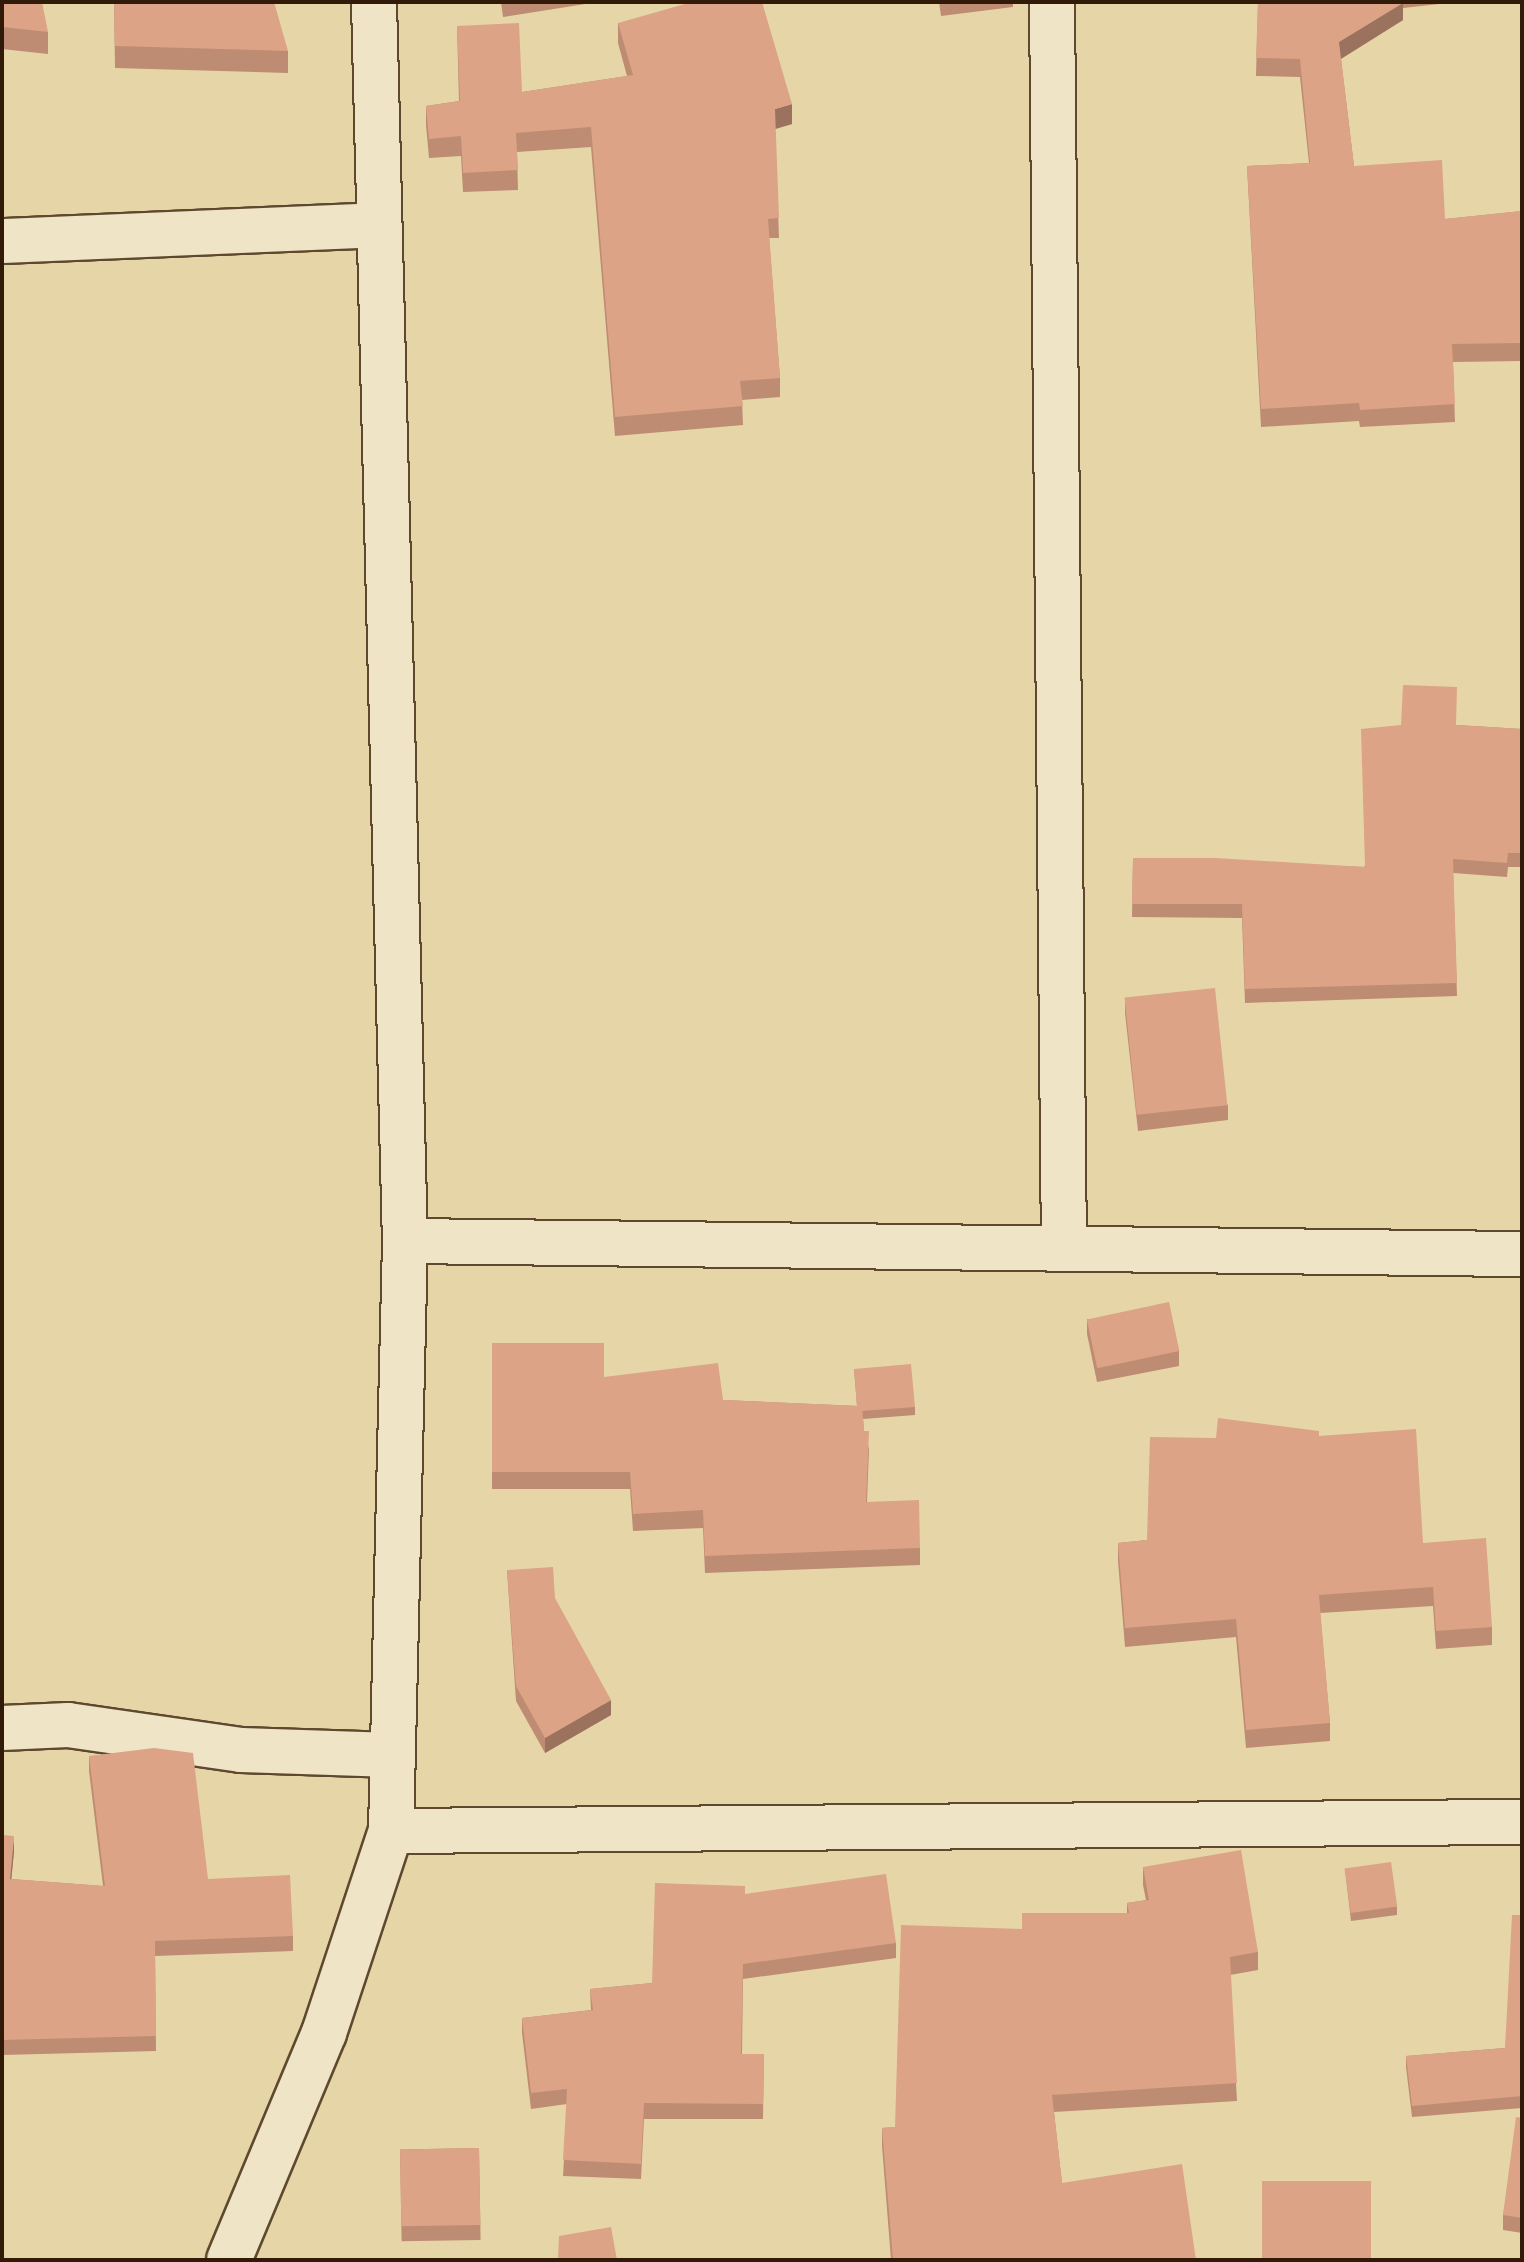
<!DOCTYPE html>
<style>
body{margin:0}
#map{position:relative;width:1524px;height:2262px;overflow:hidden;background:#e6d6a7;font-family:"IM FELL Double Pica",serif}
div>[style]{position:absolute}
.roads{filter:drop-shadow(2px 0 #5e492f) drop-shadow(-2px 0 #5e492f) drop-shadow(0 2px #5e492f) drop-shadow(0 -2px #5e492f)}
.minor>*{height:44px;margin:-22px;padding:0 22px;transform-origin:22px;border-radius:22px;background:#efe4c6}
.wall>*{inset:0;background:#bd8c73;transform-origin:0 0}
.shaded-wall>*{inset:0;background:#9a725e}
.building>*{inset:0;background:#dca386;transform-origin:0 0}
span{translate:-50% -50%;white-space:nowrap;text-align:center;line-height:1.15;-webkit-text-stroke:6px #efe4c6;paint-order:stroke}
.frame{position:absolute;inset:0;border:4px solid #311a07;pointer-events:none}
</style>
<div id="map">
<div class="roads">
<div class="minor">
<i style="left:374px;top:2px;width:1239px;rotate:88.57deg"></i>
<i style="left:405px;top:1241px;width:1117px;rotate:0.67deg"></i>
<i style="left:1052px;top:2px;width:1247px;rotate:89.45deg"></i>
<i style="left:2px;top:241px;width:376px;rotate:-2.4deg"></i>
<i style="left:2px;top:1728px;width:66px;rotate:-2.6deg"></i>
<i style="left:68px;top:1725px;width:175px;rotate:8.2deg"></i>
<i style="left:241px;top:1750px;width:152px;rotate:1.9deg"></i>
<i style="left:391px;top:1831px;width:1131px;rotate:-0.46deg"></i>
<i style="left:229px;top:2260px;width:246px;rotate:-67.3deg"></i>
<i style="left:324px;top:2033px;width:213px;rotate:-71.7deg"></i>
<i style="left:391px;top:1831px;width:590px;rotate:-88.64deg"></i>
</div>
</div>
<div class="wall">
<i style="clip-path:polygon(2px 2px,48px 32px,48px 54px,2px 49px)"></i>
<i style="clip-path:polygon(114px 2px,288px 51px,288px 73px,115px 68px)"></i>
<i style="clip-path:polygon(501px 2px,598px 2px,503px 17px)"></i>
<i style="clip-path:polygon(939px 2px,1013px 2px,1013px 7px,941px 16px)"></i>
<i style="clip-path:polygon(1458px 2px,1403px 8px,1403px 20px,1341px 59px,1354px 166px,1445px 219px,1522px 211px,1522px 361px,1453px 362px,1455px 422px,1360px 427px,1359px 421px,1261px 427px,1247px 166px,1309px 163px,1300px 77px,1256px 76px,1258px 3px)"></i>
<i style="clip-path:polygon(618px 23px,792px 124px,775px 129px,779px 238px,769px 238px,780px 378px,780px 397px,742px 400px,743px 425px,615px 436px,591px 147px,517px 152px,518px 190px,463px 192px,461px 156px,429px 158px,426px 125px,426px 106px,459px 101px,457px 26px,522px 92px,627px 76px,618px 43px)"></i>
<i style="clip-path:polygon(1457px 725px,1522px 729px,1522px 867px,1508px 867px,1507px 877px,1453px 873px,1457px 996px,1245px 1003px,1242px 918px,1132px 917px,1133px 858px,1364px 867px)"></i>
<i style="clip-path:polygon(1125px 998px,1228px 1105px,1228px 1120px,1138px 1131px,1125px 1013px)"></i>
<i style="clip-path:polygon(1087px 1319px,1179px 1351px,1179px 1366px,1097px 1382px,1087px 1334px)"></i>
<i style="clip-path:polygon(492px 1343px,604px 1377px,723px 1400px,857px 1406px,854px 1369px,915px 1407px,915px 1415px,863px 1419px,864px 1431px,869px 1449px,867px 1502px,920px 1548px,920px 1565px,705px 1573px,703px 1528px,633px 1531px,630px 1489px,492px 1489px)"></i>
<i style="clip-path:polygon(1319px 1436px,1423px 1543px,1492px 1627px,1492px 1645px,1436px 1649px,1433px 1606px,1320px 1613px,1330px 1723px,1330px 1741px,1246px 1748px,1236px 1637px,1125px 1647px,1118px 1561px,1118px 1543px,1147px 1540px,1216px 1438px)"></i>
<i style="clip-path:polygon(507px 1570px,611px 1715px,545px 1753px,516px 1701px)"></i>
<i style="clip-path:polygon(89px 1756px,208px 1879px,293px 1936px,293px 1951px,155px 1956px,156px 2051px,2px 2055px,2px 1835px,14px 1851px,11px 1879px,103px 1886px,89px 1771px)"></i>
<i style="clip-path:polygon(1143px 1867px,1258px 1952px,1258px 1970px,1230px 1975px,1237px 2101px,1054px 2112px,1062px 2183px,1196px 2260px,891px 2260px,882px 2146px,882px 2128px,895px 2127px,1022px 1929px,1127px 1913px,1127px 1903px,1146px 1900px,1143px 1885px)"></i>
<i style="clip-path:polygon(1345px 1869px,1397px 1907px,1397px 1915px,1351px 1921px)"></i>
<i style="clip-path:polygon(745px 1894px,896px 1943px,896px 1958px,743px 1979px,742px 2054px,764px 2054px,763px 2119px,644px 2119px,641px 2179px,563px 2176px,567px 2104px,531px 2109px,522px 2033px,522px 2018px,591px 2010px,590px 1989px,652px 1983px)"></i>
<i style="clip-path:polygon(1522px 1915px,1522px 2108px,1412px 2117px,1406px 2067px,1406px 2056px,1505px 2048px)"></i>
<i style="clip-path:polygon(1522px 2118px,1522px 2233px,1503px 2230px,1503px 2215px)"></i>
<i style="left:479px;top:2148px;width:92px;height:79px;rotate:89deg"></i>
</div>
<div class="shaded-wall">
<i style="clip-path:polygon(1403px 3px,1403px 20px,1339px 60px,1339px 42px)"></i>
<i style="clip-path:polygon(792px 104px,792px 124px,775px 129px,775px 109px)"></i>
<i style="clip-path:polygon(611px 1700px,611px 1715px,545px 1753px,545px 1738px)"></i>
<i style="clip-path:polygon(14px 1836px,14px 1851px,10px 1894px,10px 1879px)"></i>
</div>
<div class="building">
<i style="clip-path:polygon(2px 2px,42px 2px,48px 32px,2px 27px)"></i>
<i style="clip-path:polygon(114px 2px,274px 2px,288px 51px,115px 46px)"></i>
<i style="clip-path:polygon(692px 2px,762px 2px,792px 104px,775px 109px,779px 218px,768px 219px,780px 378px,740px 381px,743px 406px,615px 417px,591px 127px,516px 133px,518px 170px,463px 173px,461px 136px,429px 139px,426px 106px,460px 101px,457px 26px,519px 23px,522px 92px,633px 75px,618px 23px)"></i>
<i style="clip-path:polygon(1334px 2px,1403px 3px,1339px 42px,1354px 166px,1442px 160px,1445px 219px,1522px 211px,1522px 343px,1452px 344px,1455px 404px,1360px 410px,1359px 403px,1261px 409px,1247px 166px,1310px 163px,1300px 59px,1256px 58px,1258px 3px)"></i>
<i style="clip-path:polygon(1403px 685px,1457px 687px,1456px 725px,1522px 729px,1522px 853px,1508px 853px,1507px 863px,1453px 859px,1457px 983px,1245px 989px,1242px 904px,1132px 904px,1133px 858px,1216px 858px,1365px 867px,1361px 729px,1401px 725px)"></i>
<i style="left:1215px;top:988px;width:118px;height:91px;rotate:84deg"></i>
<i style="left:1169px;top:1302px;width:50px;height:84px;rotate:78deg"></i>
<i style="clip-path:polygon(492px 1343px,604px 1343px,604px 1377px,718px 1363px,723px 1400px,862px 1406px,864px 1431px,869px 1431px,866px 1502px,919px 1500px,920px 1548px,705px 1556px,703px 1510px,633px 1514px,630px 1472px,492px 1472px)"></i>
<i style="clip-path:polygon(911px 1364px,915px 1407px,862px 1411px,862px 1406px,857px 1406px,854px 1369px)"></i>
<i style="clip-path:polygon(1218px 1418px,1319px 1431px,1319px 1436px,1416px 1429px,1423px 1543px,1486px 1538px,1492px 1627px,1436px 1631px,1433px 1587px,1319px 1595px,1330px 1723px,1246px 1730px,1236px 1619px,1125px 1628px,1118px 1543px,1147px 1540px,1150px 1437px,1216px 1438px)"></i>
<i style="clip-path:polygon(553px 1567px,555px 1598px,611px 1700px,545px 1738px,516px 1686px,507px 1570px)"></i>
<i style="clip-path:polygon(154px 1748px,193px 1753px,208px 1879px,290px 1875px,293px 1936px,155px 1941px,156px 2036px,2px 2040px,2px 1835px,14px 1836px,10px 1879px,105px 1886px,89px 1756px)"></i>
<i style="clip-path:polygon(1241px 1850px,1258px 1952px,1230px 1957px,1237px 2083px,1052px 2095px,1062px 2183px,1182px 2164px,1196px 2260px,893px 2260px,882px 2128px,895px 2127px,901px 1925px,1022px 1929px,1022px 1913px,1129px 1913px,1127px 1903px,1149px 1900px,1143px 1867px)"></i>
<i style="left:1391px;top:1862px;width:45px;height:47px;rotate:82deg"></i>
<i style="clip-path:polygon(886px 1874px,896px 1943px,743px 1964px,741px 2054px,764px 2054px,763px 2104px,644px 2103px,641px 2164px,563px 2160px,567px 2089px,531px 2093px,522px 2018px,593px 2010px,590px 1989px,652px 1983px,655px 1883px,745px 1886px,745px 1894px)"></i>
<i style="clip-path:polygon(1512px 1915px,1522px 1915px,1522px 2096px,1412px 2106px,1406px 2056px,1505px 2048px)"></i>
<i style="clip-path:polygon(1516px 2117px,1522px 2118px,1522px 2218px,1503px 2215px)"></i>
<i style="left:479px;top:2148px;width:77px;height:79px;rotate:89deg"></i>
<i style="left:1262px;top:2181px;width:109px;height:79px"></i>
<i style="clip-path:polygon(611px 2227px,617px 2260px,558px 2260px,559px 2236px)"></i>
</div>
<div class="frame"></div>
</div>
